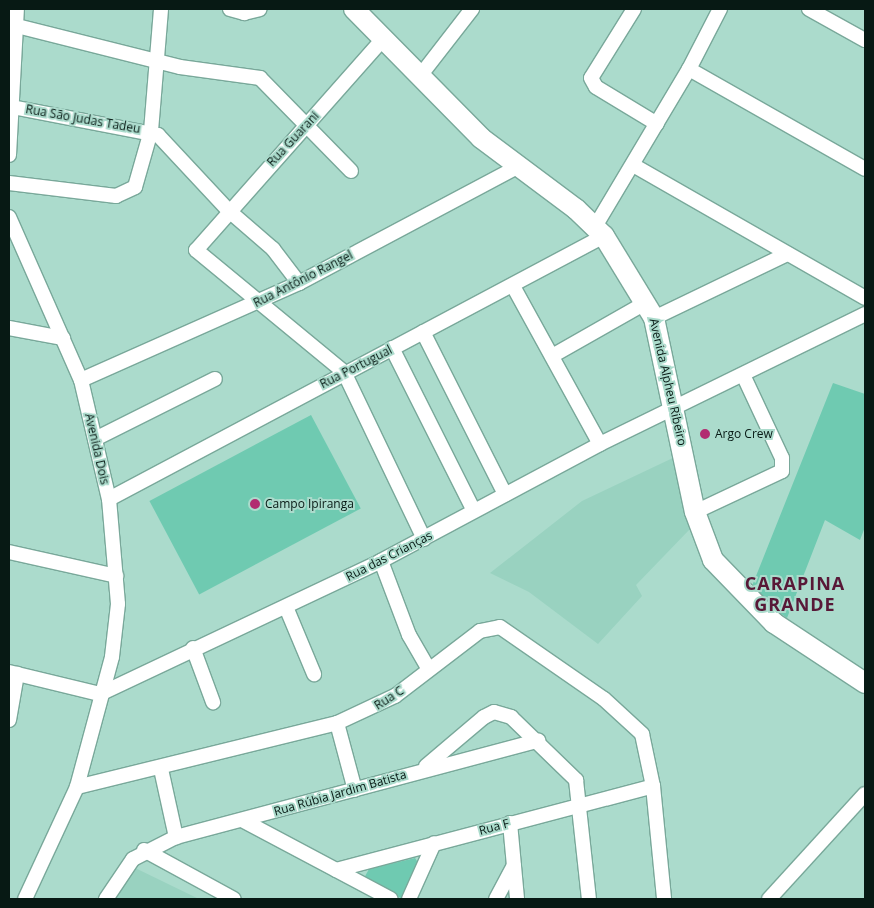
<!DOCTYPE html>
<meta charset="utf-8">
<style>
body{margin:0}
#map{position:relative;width:874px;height:908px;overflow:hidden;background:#abdbcc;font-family:"Open Sans",sans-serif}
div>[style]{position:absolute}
.built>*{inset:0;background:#99d2c0}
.green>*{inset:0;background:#6fcab1;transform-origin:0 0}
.roads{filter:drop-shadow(1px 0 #79a89a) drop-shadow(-1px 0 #79a89a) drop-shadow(0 1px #79a89a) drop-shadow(0 -1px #79a89a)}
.street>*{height:14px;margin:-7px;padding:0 7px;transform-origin:7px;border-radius:7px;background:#fff}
.secondary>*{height:20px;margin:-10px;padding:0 10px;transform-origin:10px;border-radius:10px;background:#fff}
.dots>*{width:14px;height:14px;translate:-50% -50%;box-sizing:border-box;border:2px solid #abdbcc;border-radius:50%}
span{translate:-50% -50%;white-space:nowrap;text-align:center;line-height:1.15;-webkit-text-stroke:4px #abdbcc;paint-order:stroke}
.street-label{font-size:12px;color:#071914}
.poi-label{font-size:12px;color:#071914}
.left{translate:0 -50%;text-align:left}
.district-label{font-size:18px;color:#581837;font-weight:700;letter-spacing:1px}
.frame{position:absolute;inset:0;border:10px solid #071914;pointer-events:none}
</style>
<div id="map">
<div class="built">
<i style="clip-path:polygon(677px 456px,690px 529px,636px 585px,642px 596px,598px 644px,529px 592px,490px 573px,582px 501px)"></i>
<i style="clip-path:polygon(131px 866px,199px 899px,114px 899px)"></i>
</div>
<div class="green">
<i style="clip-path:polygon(833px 383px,865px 394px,865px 527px,860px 540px,825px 520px,787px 618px,750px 591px)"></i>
<i style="left:311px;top:415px;width:106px;height:183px;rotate:62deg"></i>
<i style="clip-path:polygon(415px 858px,419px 864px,403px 899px,363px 880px,369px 869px)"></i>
</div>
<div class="roads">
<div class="street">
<i style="left:230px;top:9px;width:15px;rotate:16deg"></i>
<i style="left:244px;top:13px;width:16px;rotate:-14deg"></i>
<i style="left:634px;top:9px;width:81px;rotate:121.9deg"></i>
<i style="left:591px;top:78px;width:10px;rotate:61deg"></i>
<i style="left:596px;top:87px;width:71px;rotate:31.2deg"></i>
<i style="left:809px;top:9px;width:64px;rotate:29deg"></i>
<i style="left:9px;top:24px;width:176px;rotate:14.1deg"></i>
<i style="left:180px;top:67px;width:81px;rotate:7.8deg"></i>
<i style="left:260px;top:78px;width:130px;rotate:45.6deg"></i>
<i style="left:383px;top:39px;width:282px;rotate:131.5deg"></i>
<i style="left:196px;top:250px;width:192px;rotate:39.5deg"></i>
<i style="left:344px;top:372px;width:185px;rotate:64.4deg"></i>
<i style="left:689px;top:69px;width:202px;rotate:29.6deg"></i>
<i style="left:420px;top:76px;width:85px;rotate:-52.2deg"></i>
<i style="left:12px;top:107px;width:149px;rotate:10.9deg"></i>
<i style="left:158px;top:135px;width:103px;rotate:47deg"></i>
<i style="left:228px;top:210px;width:60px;rotate:40.9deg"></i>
<i style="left:273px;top:249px;width:43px;rotate:52.6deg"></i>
<i style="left:9px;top:155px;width:146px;rotate:-86.9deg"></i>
<i style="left:633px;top:165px;width:267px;rotate:29.8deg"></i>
<i style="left:9px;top:183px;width:108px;rotate:6.9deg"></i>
<i style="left:116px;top:196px;width:21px;rotate:-25deg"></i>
<i style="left:135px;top:187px;width:58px;rotate:-74.1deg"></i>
<i style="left:151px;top:131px;width:122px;rotate:-85.3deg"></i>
<i style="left:9px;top:217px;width:178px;rotate:66.2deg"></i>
<i style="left:81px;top:380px;width:122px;rotate:76.8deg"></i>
<i style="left:109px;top:499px;width:105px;rotate:85.1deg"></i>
<i style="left:118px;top:604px;width:53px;rotate:96.5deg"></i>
<i style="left:112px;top:657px;width:135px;rotate:105.1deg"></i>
<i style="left:77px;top:787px;width:123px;rotate:114.9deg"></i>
<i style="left:596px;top:225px;width:182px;rotate:-59.2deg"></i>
<i style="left:689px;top:69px;width:68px;rotate:-62.7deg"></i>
<i style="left:513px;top:286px;width:180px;rotate:61.2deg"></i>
<i style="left:654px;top:318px;width:148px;rotate:-25.7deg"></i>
<i style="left:9px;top:328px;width:55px;rotate:10.5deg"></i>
<i style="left:423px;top:332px;width:182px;rotate:63.2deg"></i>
<i style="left:392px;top:348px;width:182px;rotate:63.3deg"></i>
<i style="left:552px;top:356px;width:109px;rotate:-29.6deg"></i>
<i style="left:81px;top:380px;width:239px;rotate:-24deg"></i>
<i style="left:299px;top:283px;width:249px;rotate:-28deg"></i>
<i style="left:95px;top:439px;width:134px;rotate:-26.6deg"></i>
<i style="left:109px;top:499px;width:561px;rotate:-27.98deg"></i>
<i style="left:695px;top:512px;width:96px;rotate:-25.2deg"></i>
<i style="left:782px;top:471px;width:13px;rotate:-90deg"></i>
<i style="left:782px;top:458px;width:89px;rotate:-115.1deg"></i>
<i style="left:9px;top:552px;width:110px;rotate:12.6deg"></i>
<i style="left:381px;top:561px;width:79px;rotate:69.3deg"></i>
<i style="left:409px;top:635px;width:39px;rotate:60deg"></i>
<i style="left:286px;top:607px;width:73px;rotate:67.3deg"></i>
<i style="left:193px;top:648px;width:58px;rotate:69.7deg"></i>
<i style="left:9px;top:672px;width:94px;rotate:13.6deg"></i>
<i style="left:100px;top:694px;width:311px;rotate:-25.3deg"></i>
<i style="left:381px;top:561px;width:248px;rotate:-28.1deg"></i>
<i style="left:600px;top:444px;width:295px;rotate:-26.1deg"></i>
<i style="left:9px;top:720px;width:47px;rotate:-80.1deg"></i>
<i style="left:337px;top:723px;width:69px;rotate:75deg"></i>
<i style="left:426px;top:766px;width:76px;rotate:-40.2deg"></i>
<i style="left:484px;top:717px;width:11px;rotate:-27deg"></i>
<i style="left:494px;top:712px;width:18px;rotate:16deg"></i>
<i style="left:511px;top:717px;width:91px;rotate:44.1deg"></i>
<i style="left:576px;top:780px;width:120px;rotate:83.8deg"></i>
<i style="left:161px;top:769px;width:70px;rotate:77.6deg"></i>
<i style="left:77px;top:787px;width:268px;rotate:-13.8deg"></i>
<i style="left:337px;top:723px;width:64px;rotate:-25deg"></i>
<i style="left:395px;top:696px;width:107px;rotate:-37.4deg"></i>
<i style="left:480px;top:631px;width:20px;rotate:-11deg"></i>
<i style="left:500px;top:627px;width:126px;rotate:34.7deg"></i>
<i style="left:604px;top:699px;width:52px;rotate:42.6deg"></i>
<i style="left:642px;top:734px;width:53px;rotate:78.1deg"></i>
<i style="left:653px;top:786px;width:114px;rotate:84.4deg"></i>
<i style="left:244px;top:821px;width:166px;rotate:28deg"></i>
<i style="left:510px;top:823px;width:76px;rotate:84.7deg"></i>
<i style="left:144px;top:850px;width:102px;rotate:28.6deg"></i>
<i style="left:336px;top:870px;width:328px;rotate:-14.8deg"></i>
<i style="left:106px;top:899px;width:48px;rotate:-56deg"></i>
<i style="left:133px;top:859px;width:48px;rotate:-27.1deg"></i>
<i style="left:176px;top:837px;width:375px;rotate:-14.9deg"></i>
<i style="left:409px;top:899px;width:61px;rotate:-65.9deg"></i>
<i style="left:496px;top:899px;width:38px;rotate:-62deg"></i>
<i style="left:769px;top:899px;width:142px;rotate:-47.6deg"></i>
</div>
<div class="secondary">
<i style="left:354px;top:9px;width:181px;rotate:45.4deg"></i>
<i style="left:481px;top:138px;width:119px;rotate:36.8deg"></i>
<i style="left:576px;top:209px;width:39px;rotate:44deg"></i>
<i style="left:604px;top:236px;width:96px;rotate:58.6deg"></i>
<i style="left:654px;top:318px;width:198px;rotate:78.1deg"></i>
<i style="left:695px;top:512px;width:51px;rotate:69.4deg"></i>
<i style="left:713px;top:560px;width:88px;rotate:45.9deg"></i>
<i style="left:774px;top:623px;width:109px;rotate:33.4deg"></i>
</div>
</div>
<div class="dots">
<i style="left:705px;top:434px;background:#b22c71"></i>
<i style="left:255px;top:504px;background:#b22c71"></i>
</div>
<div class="street-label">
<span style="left:83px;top:119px;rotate:10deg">Rua São Judas Tadeu</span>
<span style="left:293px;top:139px;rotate:-47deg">Rua Guarani</span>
<span style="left:303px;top:279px;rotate:-27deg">Rua Antônio Rangel</span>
<span style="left:356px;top:367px;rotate:-27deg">Rua Portugual</span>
<span style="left:668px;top:382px;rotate:77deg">Avenida Alpheu Ribeiro</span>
<span style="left:97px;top:449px;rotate:77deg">Avenida Dois</span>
<span style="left:389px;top:556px;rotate:-27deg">Rua das Crianças</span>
<span style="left:389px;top:698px;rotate:-33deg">Rua C</span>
<span style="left:340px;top:793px;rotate:-16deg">Rua Rúbia Jardim Batista</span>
<span style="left:494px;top:827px;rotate:-15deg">Rua F</span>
</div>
<div class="poi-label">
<span class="left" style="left:715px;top:434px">Argo Crew</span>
<span class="left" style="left:265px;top:504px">Campo Ipiranga</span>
</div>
<div class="district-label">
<span style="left:795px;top:594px">CARAPINA<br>GRANDE</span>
</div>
<div class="frame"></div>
</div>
